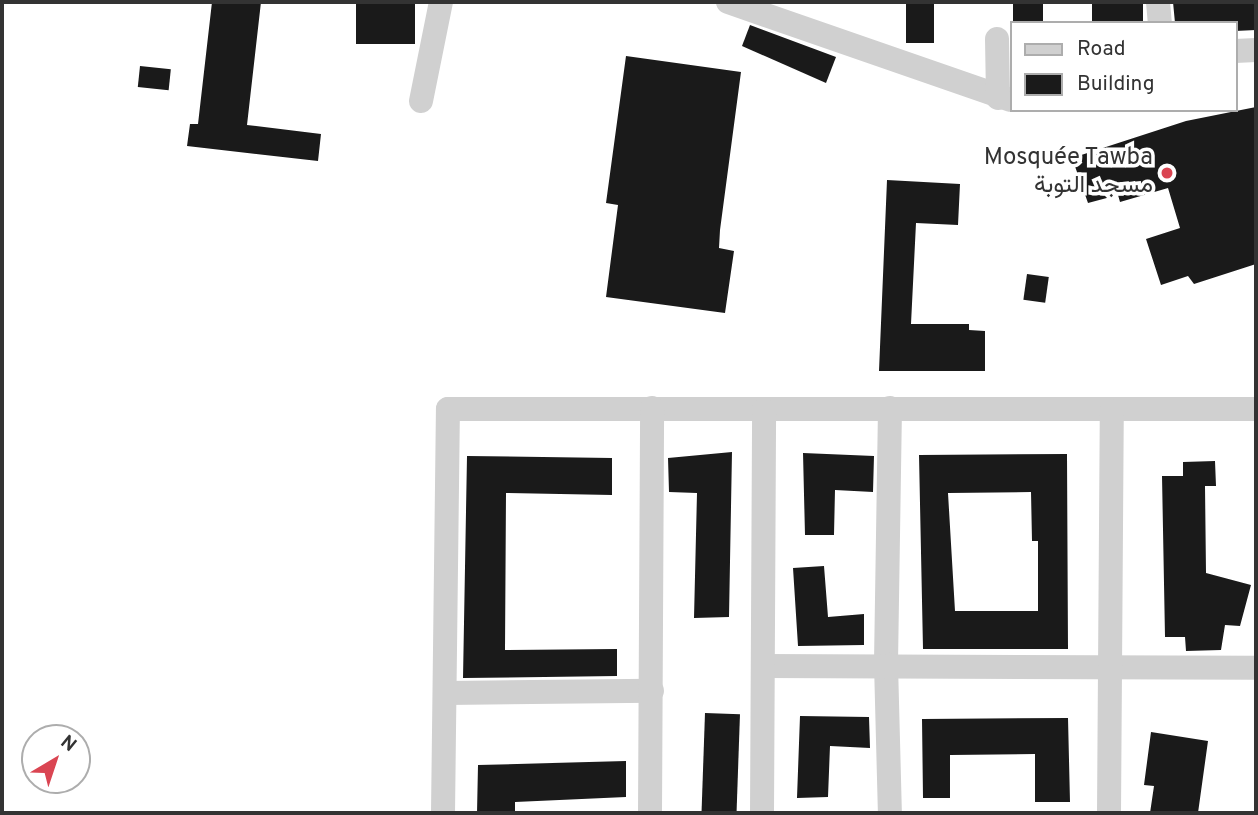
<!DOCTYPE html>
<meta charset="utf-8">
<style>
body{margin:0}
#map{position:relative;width:1258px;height:815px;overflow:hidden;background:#fff;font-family:Overpass,Vazirmatn,sans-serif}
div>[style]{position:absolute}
.building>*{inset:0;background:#1a1a1a;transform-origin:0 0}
.minor>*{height:24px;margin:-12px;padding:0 12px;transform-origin:12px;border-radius:12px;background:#d0d0d0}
.dots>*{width:19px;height:19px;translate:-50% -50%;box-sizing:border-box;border:4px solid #fff;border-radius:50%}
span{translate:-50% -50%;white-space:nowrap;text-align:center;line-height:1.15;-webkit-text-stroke:7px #fff;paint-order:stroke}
.poi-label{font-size:24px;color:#333}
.right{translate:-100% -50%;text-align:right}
.frame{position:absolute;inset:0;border:4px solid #333;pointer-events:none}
.legend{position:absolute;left:1010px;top:21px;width:228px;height:91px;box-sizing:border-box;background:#fff;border:2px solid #adadad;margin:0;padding:9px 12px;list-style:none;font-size:21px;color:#333}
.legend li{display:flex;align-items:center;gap:14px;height:35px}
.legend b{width:35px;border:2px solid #adadad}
.north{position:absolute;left:21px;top:724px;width:70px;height:70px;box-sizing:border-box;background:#fff;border:2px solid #adadad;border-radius:50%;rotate:39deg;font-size:19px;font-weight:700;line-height:28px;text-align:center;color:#333}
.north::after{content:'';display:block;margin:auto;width:24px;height:32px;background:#da4552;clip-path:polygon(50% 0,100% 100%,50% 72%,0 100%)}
</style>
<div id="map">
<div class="building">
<i style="clip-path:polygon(212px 2px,261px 2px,247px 125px,321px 134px,318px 161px,187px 146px,190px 124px,198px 124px)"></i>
<i style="left:356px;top:2px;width:59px;height:42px"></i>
<i style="left:906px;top:2px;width:28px;height:41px"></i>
<i style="left:1013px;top:2px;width:30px;height:21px"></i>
<i style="left:1092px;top:2px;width:51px;height:21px"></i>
<i style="clip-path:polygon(1173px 2px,1256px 2px,1256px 30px,1235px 31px,1235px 23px,1175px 23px)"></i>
<i style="clip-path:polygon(750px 25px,836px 57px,826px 83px,742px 46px)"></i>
<i style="clip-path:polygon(626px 56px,741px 72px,720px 230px,719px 248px,734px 251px,725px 313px,606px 297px,618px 205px,606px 203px)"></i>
<i style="left:140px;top:66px;width:31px;height:21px;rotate:6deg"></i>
<i style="clip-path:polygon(1256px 107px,1256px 264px,1194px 284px,1188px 276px,1161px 285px,1146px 239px,1180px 228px,1168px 188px,1120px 202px,1118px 195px,1088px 203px,1072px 158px,1186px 121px)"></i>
<i style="clip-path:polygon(887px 180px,960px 184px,958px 225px,916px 223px,911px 324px,969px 324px,969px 330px,985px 331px,985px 371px,879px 371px)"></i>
<i style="left:1027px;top:274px;width:22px;height:26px;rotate:8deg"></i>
<i style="clip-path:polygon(732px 452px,729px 617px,694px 618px,697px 493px,669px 492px,668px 458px)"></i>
<i style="clip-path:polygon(803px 453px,874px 456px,873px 492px,835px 490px,834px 535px,805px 535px)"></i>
<i style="clip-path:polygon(evenodd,1067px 454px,1068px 649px,923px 649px,919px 455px,1067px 454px,1031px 492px,1032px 541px,1038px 541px,1038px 611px,955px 611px,948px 493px,1031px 492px)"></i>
<i style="clip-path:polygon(467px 456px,612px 458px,612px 495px,506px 493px,505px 650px,617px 649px,617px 676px,463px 678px)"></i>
<i style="clip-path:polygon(1215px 461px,1216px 486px,1205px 486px,1206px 573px,1251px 585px,1240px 626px,1225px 625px,1221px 650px,1186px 651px,1185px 637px,1165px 637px,1162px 476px,1183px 476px,1183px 462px)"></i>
<i style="clip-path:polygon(824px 566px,828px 617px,864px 614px,864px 645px,798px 646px,793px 568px)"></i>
<i style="left:705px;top:713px;width:35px;height:100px;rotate:2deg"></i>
<i style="clip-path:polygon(800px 716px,869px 717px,870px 748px,830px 746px,828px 797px,797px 798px)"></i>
<i style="clip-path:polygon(1068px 718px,1070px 802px,1035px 802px,1035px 754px,950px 755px,950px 798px,923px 798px,922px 719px)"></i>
<i style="clip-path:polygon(1151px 732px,1208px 741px,1198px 813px,1150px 813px,1154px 786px,1144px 785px)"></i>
<i style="clip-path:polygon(626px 761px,626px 797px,515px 802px,515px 813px,477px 813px,478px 765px)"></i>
</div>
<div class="minor">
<i style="left:728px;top:2px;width:299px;rotate:19.1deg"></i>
<i style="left:1158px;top:2px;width:21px;rotate:85deg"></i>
<i style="left:997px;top:39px;width:59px;rotate:89deg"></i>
<i style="left:1235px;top:51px;width:21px;rotate:-3deg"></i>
<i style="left:421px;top:101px;width:101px;rotate:-78.6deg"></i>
<i style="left:890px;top:408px;width:256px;rotate:90.9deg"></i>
<i style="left:886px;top:664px;width:149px;rotate:88.5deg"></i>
<i style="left:763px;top:666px;width:493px;rotate:0.2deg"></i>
<i style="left:447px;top:693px;width:205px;rotate:-0.6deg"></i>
<i style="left:443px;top:813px;width:404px;rotate:-89.3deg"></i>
<i style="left:448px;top:409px;width:808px"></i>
<i style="left:650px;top:813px;width:405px;rotate:-89.7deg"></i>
<i style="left:762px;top:813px;width:403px;rotate:-89.7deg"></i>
<i style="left:1109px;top:813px;width:402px;rotate:-89.6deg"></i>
</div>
<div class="dots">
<i style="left:1167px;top:173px;background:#da4552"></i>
</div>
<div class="poi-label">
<span class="right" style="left:1153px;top:173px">Mosquée Tawba<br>مسجد التوبة</span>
</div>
<div class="frame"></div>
<ul class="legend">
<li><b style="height:9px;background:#d0d0d0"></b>Road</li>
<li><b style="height:19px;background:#1a1a1a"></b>Building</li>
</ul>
<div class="north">N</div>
</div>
